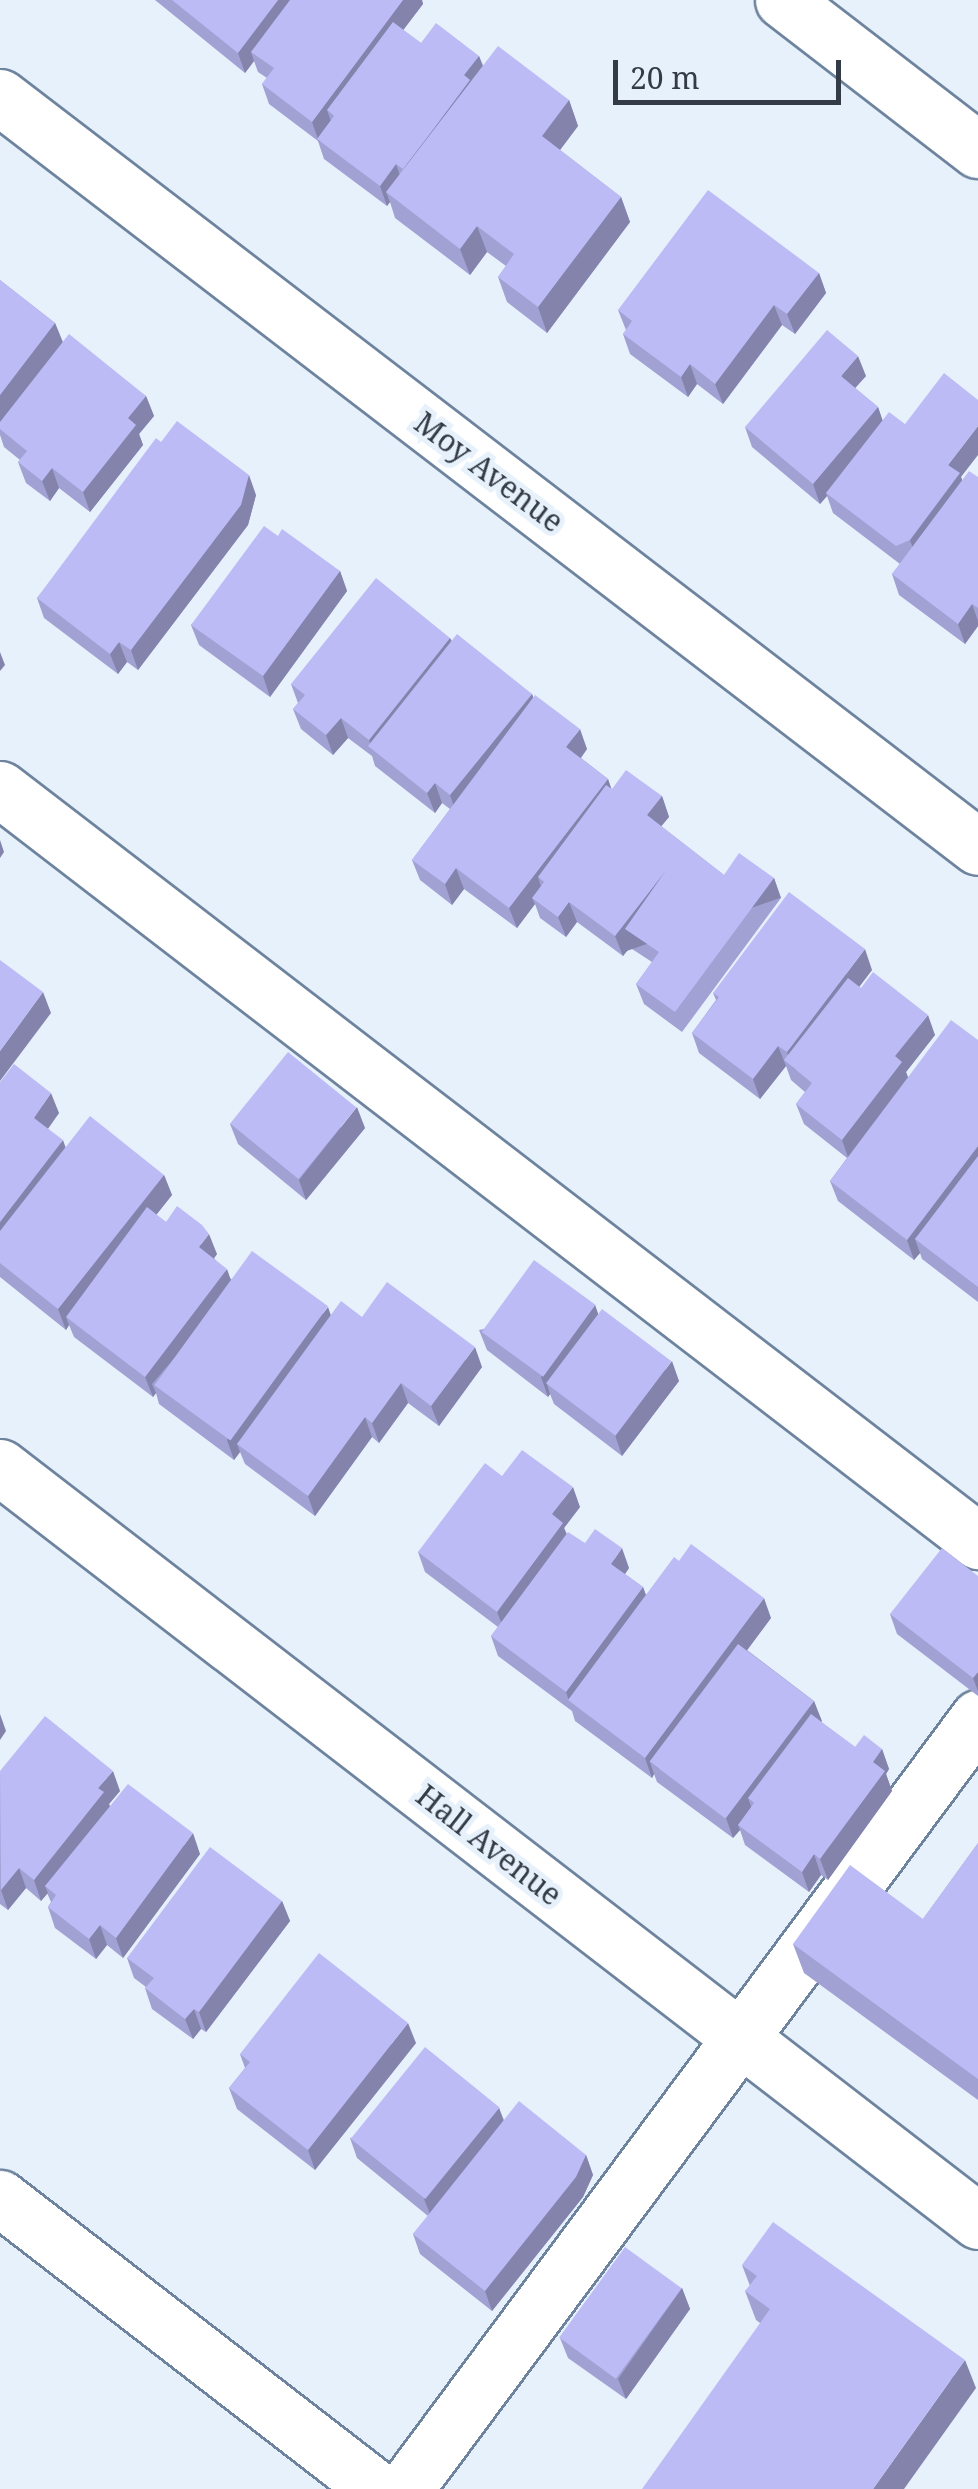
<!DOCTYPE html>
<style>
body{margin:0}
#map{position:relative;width:978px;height:2489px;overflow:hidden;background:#e7f1fc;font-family:"Noto Serif",serif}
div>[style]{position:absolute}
.roads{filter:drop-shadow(2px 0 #6e849e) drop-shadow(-2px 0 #6e849e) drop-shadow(0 2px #6e849e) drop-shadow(0 -2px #6e849e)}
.minor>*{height:55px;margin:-27.5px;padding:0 27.5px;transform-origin:27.5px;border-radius:27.5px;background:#fff}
.wall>*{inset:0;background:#a2a1d4}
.shaded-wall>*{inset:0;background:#8483ac;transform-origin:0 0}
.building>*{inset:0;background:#bcbbf6;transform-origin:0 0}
span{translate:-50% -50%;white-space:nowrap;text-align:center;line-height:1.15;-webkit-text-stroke:10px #e7f1fc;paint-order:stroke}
.street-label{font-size:30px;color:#323b46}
.scale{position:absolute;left:613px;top:60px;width:228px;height:45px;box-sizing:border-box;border:5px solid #323b46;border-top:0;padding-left:12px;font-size:30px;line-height:35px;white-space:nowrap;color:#323b46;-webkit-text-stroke:8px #e7f1fc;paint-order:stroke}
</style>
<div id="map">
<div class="roads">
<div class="minor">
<i style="left:783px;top:0;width:246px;rotate:37.6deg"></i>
<i style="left:0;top:97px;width:1232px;rotate:37.48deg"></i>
<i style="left:0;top:789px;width:1234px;rotate:37.56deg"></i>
<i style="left:0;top:1467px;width:1235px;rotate:37.63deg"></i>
<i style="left:0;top:2198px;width:475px;rotate:37.7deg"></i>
<i style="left:405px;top:2489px;width:961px;rotate:-53.38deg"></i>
</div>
</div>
<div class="wall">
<i style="clip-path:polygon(155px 0,422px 0,423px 4px,403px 30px,421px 43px,479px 56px,483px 65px,569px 100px,578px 126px,560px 150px,621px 197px,630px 222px,547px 333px,507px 302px,498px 277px,506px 266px,487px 252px,470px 275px,395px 218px,390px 202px,387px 206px,324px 159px,318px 141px,269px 104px,262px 84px,267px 78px,258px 72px,254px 61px,245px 73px)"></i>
<i style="clip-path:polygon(819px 273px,826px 293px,795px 334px,782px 325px,723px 404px,697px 384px,688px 397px,630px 354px,623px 334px,626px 330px,618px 310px)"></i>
<i style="clip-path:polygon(0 280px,55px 323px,63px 342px,146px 396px,154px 416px,139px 434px,143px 445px,90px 512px,59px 488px,50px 501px,26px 483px,18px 462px,20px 460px,4px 447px,0 435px)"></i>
<i style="clip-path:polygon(866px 376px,855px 388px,878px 407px,882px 420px,961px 477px,962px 480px,978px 477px,978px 626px,965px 644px,899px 595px,892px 574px,900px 564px,833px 513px,827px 496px,820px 504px,752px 447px,745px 427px)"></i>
<i style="clip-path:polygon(161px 442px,256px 495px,248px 525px,138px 670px,127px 662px,118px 674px,44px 618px,37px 598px)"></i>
<i style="clip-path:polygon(278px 536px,340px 571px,347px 591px,270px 697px,199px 645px,191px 625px)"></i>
<i style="clip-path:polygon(450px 638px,452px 641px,532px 694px,533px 698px,587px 749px,581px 758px,608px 779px,611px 789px,662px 796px,669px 817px,661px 826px,724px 875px,774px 878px,781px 898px,682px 1032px,644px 1004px,636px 984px,652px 962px,632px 949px,631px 946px,623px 956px,577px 922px,566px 937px,540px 918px,535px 904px,517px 928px,464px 889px,452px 905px,420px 880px,412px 860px,450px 809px,442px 803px,435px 813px,375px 766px,372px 756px,348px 738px,333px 755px,301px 729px,293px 709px,298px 703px,291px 684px)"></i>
<i style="clip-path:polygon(872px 970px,859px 987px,935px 1035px,906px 1072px,908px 1078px,978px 1040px,978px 1302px,922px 1259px,920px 1253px,914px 1260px,838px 1201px,830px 1181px,847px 1158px,804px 1124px,796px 1104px,805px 1092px,791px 1080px,786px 1066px,760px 1099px,699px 1053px,692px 1033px,716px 1000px,713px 993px)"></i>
<i style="clip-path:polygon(0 1082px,59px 1113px,48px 1129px,65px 1148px,164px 1175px,172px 1195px,156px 1215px,166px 1222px,217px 1254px,214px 1258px,231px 1279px,331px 1316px,362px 1317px,482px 1367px,439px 1426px,408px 1403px,379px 1443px,372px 1437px,315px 1516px,245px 1464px,240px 1452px,234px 1460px,159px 1404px,156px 1393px,153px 1397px,74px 1337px,69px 1325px,66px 1330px,0 1277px)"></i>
<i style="clip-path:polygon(230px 1124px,365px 1128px,306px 1200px,238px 1144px)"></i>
<i style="clip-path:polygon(595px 1305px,598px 1314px,679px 1381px,622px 1456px,554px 1404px,550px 1394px,548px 1397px,487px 1350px,479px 1330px)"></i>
<i style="clip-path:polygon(502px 1476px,580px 1507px,564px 1528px,567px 1534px,629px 1568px,625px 1574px,643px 1587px,646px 1595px,679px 1561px,771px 1618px,747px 1650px,814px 1701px,821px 1722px,855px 1747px,882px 1749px,889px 1769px,886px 1774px,892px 1791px,828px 1880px,821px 1875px,809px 1892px,745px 1845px,740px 1830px,733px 1838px,657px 1782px,654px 1774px,652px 1778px,575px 1721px,572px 1711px,498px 1656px,491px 1636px,498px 1627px,425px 1572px,418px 1552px)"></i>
<i style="clip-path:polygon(978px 1576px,978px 1696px,897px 1634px,890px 1614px)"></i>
<i style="clip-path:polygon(0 1771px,120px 1791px,109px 1804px,110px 1806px,200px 1854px,123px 1958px,107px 1945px,96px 1959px,55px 1928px,48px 1907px,51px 1902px,47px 1893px,41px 1901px,26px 1888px,8px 1910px,0 1904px)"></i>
<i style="clip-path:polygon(978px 1843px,978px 2100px,804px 1973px,793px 1944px,923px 1919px)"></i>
<i style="clip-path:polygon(282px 1901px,290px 1921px,206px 2032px,201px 2029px,193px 2039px,152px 2009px,145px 1988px,146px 1987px,134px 1978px,127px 1958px)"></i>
<i style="clip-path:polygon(416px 2043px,315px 2170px,237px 2109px,229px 2088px,245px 2068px,240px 2054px)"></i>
<i style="clip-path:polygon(499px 2108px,504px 2120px,586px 2155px,593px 2175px,583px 2197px,492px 2311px,420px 2254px,413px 2234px,428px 2216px,357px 2158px,350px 2138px)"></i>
<i style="clip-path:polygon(742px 2265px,976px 2388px,760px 2323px,756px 2320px,745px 2291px,750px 2286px)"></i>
<i style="clip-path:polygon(682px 2288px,690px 2309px,626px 2399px,568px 2358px,560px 2338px)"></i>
</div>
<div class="shaded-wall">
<i style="clip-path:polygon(278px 0,301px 0,251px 52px,254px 61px,245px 73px,238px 53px)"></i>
<i style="clip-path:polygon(403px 0,422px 0,423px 4px,335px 120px,334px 116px,327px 110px,332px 124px,319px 142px,312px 122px)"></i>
<i style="clip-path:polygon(479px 56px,486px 76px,403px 170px,464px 75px)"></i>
<i style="clip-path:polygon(569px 100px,578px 126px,551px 162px,542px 136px)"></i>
<i style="clip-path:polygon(396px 164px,403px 184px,386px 192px,390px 202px,387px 206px,380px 186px)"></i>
<i style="clip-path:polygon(621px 197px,630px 222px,547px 333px,538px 307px)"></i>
<i style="clip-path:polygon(477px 226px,487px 252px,470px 275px,460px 249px)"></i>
<i style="clip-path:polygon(819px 273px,826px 293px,795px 334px,787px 314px)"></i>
<i style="clip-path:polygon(774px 305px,782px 325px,723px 404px,715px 384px)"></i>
<i style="clip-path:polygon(55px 323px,63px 343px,0 425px,0 395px)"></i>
<i style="clip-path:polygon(858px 356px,866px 376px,848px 396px,841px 376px)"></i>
<i style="clip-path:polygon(690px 364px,697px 384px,688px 397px,681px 377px)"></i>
<i style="clip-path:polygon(146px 396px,154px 416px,139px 434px,143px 445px,90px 512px,83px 492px,128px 418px)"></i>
<i style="clip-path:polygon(878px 407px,885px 427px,826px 493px,827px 496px,820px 504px,813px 484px)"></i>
<i style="clip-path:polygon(978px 426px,978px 455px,961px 477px,967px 493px,917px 560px,910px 540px,948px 465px)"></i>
<i style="clip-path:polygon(52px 468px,59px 488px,50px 501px,42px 481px)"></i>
<i style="clip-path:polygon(249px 475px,256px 495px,248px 525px,138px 670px,131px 650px)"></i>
<i style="clip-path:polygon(340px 571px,347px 591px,270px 697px,263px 676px)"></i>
<i style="clip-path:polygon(972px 604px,978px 621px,978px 626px,965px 644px,958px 624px)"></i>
<i style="clip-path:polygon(450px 638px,458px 658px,373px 750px,369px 740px)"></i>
<i style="clip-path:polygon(119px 642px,127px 662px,118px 674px,110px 654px)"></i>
<i style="clip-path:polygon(0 652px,5px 665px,0 671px)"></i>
<i style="clip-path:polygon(532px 694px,539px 714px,457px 815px,450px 795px)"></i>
<i style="clip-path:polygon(341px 718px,348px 738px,333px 755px,326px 735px)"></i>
<i style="clip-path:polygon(580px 729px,587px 749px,574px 767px,566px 747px)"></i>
<i style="clip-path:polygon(608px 779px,615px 799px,544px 882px,538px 877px,543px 893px,532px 898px,535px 904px,517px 928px,509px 908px)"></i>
<i style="clip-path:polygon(435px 783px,442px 803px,435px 813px,427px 793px)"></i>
<i style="clip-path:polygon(662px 796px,669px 817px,654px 835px,647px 815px)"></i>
<i style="clip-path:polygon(0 840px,4px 852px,0 858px)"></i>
<i style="clip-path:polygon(456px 868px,464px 889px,452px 905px,445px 884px)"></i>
<i style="clip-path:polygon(667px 869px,625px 929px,631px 946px,623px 956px,615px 936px)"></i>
<i style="left:774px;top:878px;width:21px;height:167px;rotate:71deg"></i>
<i style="clip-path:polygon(569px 902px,577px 922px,566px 937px,558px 917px)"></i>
<i style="clip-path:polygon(865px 949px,872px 970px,796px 1070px,792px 1067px,787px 1052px)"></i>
<i style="clip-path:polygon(43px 992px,51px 1013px,0 1081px,0 1051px)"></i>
<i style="clip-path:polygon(928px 1015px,935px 1035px,906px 1072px,910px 1082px,849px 1160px,842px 1140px,895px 1056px)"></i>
<i style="clip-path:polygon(778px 1046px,786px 1066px,760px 1099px,753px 1079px)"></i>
<i style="clip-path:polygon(51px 1093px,59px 1113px,41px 1138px,34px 1118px)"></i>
<i style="clip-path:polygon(357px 1107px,365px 1128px,306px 1200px,299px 1180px)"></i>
<i style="clip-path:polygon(63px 1140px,70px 1160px,0 1252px,0 1222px)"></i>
<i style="clip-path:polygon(978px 1146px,978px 1176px,915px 1239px,920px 1253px,914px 1260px,907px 1240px)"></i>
<i style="clip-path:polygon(164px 1175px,172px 1195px,72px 1321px,66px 1317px,69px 1325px,66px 1330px,58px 1309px)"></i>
<i style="clip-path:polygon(209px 1234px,217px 1254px,207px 1268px,199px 1247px)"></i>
<i style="clip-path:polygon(227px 1269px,234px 1289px,152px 1384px,156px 1393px,153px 1397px,145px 1377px)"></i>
<i style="clip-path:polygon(595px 1305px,602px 1325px,547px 1384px,550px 1394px,548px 1397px,541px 1377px)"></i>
<i style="clip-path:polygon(328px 1307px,335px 1327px,237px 1444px,240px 1452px,234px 1460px,227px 1440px)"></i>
<i style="clip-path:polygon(475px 1347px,482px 1367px,439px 1426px,431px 1406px)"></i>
<i style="clip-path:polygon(672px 1361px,679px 1381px,622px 1456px,615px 1435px)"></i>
<i style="clip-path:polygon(401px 1383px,408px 1403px,379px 1443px,372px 1423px)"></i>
<i style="clip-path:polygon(365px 1417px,372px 1437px,315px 1516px,308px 1496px)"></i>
<i style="clip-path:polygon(573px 1487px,580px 1507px,564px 1528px,570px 1543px,505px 1632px,497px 1612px,552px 1514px)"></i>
<i style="clip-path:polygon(622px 1548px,629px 1568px,618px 1584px,611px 1564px)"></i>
<i style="clip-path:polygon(643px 1587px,650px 1607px,569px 1701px,566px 1692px)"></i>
<i style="clip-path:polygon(764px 1598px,771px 1618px,659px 1769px,650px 1762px,654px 1774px,652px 1778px,645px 1758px)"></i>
<i style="clip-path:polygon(978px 1672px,978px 1691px,973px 1678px)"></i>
<i style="clip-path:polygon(814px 1701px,822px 1721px,756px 1808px,754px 1803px,748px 1798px,753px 1812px,738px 1825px,740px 1830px,733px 1838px,726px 1818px)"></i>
<i style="clip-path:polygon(0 1714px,6px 1731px,0 1740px)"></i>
<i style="clip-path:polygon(882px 1749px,889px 1769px,886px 1774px,892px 1791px,828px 1880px,820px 1859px,873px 1762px)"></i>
<i style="clip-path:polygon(113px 1771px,120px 1791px,109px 1804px,112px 1812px,45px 1886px,48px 1893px,41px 1901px,34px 1880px,98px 1788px)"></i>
<i style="clip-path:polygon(193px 1833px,200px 1854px,123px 1958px,116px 1938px)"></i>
<i style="clip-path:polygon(814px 1854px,821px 1875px,809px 1892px,802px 1872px)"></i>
<i style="clip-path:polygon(19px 1868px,26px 1888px,8px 1910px,1px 1890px)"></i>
<i style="clip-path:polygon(282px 1901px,290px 1921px,206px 2032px,199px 2012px)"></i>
<i style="clip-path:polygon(100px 1925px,107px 1945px,96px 1959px,89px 1939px)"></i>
<i style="clip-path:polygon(194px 2009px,201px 2029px,193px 2039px,185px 2019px)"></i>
<i style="clip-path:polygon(408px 2023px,416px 2043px,315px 2170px,308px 2150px)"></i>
<i style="clip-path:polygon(499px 2108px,506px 2128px,432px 2219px,424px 2199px)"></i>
<i style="clip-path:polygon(586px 2155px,593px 2175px,583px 2197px,492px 2311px,485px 2291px)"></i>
<i style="clip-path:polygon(682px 2288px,690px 2309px,626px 2399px,618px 2379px)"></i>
<i style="clip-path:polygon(965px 2360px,976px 2388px,904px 2489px,873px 2489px)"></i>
</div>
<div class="building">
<i style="clip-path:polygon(172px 0,278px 0,238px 53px)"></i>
<i style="clip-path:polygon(290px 0,403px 0,312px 122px,262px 84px,274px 68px,251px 52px)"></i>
<i style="clip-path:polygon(393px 22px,421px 43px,436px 23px,479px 56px,464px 75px,470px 80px,429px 135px,403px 169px,396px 164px,380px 186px,317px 139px,334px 116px,327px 110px)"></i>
<i style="clip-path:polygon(498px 46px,569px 100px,542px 136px,621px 197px,538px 307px,498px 277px,514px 254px,477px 226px,460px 249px,386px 192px)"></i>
<i style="clip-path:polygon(708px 190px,819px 273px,787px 314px,774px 305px,715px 384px,690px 364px,681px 377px,623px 334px,632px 321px,618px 310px)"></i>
<i style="clip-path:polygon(0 280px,55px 323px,0 395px)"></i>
<i style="clip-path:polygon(827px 330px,858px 356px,841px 376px,878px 407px,813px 484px,745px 427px)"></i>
<i style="clip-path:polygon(69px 334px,146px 396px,128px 418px,136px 425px,83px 492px,52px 468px,42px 481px,18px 462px,27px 451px,0 429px,0 422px)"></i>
<i style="clip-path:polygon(944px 373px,978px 400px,978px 426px,948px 465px,960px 473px,910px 540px,896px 546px,826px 493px,889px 412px,905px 424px)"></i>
<i style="clip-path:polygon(177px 421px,249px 475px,241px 505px,131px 650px,119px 642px,110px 654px,37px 598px,156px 438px,161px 442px)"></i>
<i style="clip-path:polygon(969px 471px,978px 477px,978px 608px,972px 604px,958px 624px,892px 574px)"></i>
<i style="clip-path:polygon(264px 526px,278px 536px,282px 529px,340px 571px,263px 676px,191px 625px)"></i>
<i style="clip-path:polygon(376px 578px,450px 638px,369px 740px,341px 718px,326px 735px,293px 709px,305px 695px,291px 684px)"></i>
<i style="clip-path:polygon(457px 634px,532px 694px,450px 795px,435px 783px,427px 793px,368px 746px)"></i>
<i style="clip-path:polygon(535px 695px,580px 729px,566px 747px,608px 779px,509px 908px,456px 868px,445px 884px,412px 860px)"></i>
<i style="clip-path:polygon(626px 770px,662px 796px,647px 815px,724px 875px,739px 853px,774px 878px,675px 1012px,636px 984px,659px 952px,625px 929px,667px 869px,615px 936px,569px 902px,558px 917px,532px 898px,544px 882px,538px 877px,606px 785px,612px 789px)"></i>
<i style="clip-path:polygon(789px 892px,865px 949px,787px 1052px,778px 1046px,753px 1079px,692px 1033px,719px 997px,713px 993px)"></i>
<i style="clip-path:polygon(0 960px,43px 992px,0 1051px)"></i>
<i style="clip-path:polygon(873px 972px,928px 1015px,895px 1056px,902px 1062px,842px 1140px,796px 1104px,812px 1083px,784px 1060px,848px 978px,861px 988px)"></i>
<i style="clip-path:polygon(951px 1020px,978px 1040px,978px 1146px,907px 1240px,830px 1181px)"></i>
<i style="left:288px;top:1052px;width:88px;height:92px;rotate:39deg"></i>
<i style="clip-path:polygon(14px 1064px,51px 1093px,34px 1118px,63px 1140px,0 1222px,0 1082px)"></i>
<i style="clip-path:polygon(90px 1116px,164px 1175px,58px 1309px,0 1263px,0 1231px)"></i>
<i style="clip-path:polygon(978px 1156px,978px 1287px,915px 1239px)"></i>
<i style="clip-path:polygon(177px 1206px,202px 1225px,209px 1234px,199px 1247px,227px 1269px,145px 1377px,66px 1317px,147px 1207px,166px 1222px)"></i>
<i style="left:252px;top:1251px;width:94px;height:166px;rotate:36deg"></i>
<i style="left:534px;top:1260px;width:76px;height:89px;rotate:36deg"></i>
<i style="clip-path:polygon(387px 1282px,475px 1347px,431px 1406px,401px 1383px,372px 1423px,365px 1417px,308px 1496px,237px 1444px,341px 1301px,362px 1317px)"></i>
<i style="left:602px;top:1309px;width:87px;height:93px;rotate:37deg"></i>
<i style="clip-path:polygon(522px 1450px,573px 1487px,552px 1514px,563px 1523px,497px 1612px,418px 1552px,485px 1463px,502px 1476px)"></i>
<i style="clip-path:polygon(595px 1529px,622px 1548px,611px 1564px,643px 1587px,566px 1692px,491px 1636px,568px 1532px,585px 1543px)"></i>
<i style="clip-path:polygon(691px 1544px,764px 1598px,645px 1758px,568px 1700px,674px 1557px,679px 1561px)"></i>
<i style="clip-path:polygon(942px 1548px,978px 1576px,978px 1672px,973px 1678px,890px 1614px)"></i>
<i style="left:738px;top:1644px;width:95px;height:147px;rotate:37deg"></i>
<i style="clip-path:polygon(811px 1714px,855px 1747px,864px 1735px,882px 1749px,873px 1762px,885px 1771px,820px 1859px,814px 1854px,802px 1872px,738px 1825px,754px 1803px,748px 1798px)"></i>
<i style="clip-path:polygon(45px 1716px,113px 1771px,98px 1788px,104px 1792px,34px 1880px,19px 1868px,1px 1890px,0 1771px)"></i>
<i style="clip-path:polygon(128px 1784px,193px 1833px,116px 1938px,100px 1925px,89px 1939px,48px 1907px,56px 1895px,45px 1886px)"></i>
<i style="clip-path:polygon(978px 1843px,978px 2079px,793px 1944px,850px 1865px,923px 1919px)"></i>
<i style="clip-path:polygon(210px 1847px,282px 1901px,199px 2012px,194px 2009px,185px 2019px,145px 1988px,154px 1978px,127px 1958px)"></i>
<i style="clip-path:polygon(319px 1953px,408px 2023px,308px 2150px,229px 2088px,250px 2062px,240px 2054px)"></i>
<i style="left:425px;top:2047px;width:96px;height:118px;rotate:39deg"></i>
<i style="clip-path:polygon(519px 2101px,586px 2155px,576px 2177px,485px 2291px,413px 2234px)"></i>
<i style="clip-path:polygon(773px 2222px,965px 2360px,873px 2489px,642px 2489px,770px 2309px,745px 2291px,757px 2276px,742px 2265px)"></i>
<i style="left:625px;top:2247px;width:70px;height:112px;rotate:36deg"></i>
</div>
<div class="street-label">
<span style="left:489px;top:472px;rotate:37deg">Moy Avenue</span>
<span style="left:489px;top:1845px;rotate:38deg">Hall Avenue</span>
</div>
<div class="scale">20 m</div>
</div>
